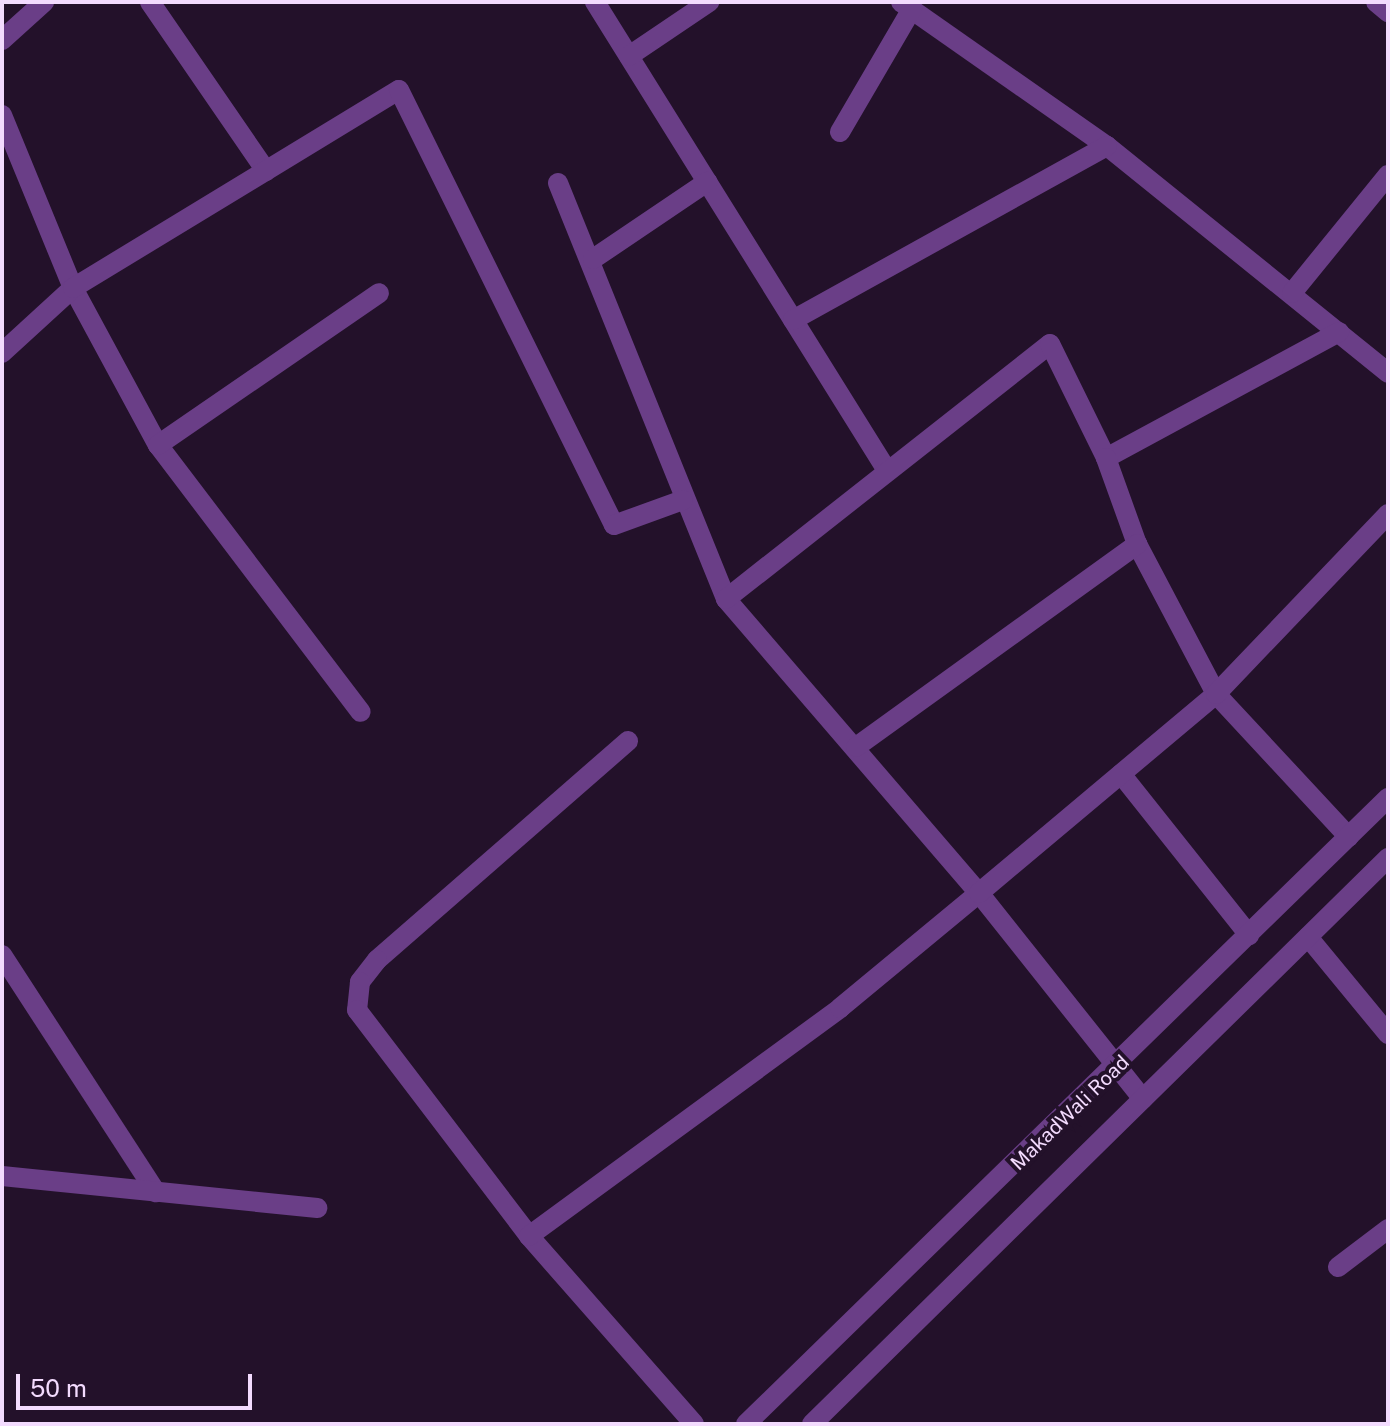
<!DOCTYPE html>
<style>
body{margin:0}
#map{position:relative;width:1390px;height:1426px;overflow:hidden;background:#23112a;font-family:"Public Sans",sans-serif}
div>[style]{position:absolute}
.minor>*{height:20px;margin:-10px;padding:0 10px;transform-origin:10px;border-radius:10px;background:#6a3e87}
span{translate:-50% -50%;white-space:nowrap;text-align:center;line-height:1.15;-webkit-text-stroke:8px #23112a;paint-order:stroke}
.street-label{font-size:20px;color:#f3dbfe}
.frame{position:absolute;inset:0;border:4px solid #f3dbfe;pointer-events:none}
.scale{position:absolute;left:16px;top:1374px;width:236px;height:36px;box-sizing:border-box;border:4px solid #f3dbfe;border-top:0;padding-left:10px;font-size:24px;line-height:28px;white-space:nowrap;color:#f3dbfe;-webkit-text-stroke:6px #23112a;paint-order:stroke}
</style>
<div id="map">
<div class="minor">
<i style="left:150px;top:2px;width:205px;rotate:55.5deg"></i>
<i style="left:595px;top:2px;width:550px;rotate:58.07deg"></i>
<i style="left:901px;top:2px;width:251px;rotate:35deg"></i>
<i style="left:1107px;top:146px;width:361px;rotate:38.9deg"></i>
<i style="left:1376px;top:2px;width:16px;rotate:40deg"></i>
<i style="left:2px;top:40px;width:57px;rotate:-42.1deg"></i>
<i style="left:629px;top:56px;width:97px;rotate:-34deg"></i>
<i style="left:2px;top:115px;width:187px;rotate:67.7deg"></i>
<i style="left:73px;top:288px;width:179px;rotate:61.6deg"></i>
<i style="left:158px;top:445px;width:335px;rotate:52.8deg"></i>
<i style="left:840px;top:132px;width:143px;rotate:-59.7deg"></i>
<i style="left:558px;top:183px;width:449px;rotate:68deg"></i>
<i style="left:726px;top:599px;width:388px;rotate:49.3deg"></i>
<i style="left:979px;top:893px;width:263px;rotate:51.5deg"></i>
<i style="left:593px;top:259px;width:138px;rotate:-34deg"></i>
<i style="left:1292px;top:293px;width:152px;rotate:-50.9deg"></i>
<i style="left:793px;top:320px;width:359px;rotate:-29deg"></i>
<i style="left:2px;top:353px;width:96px;rotate:-42.5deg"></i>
<i style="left:73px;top:288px;width:381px;rotate:-31.3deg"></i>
<i style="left:399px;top:90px;width:485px;rotate:63.7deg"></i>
<i style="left:614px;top:525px;width:73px;rotate:-19.9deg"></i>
<i style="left:158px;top:445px;width:268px;rotate:-34.5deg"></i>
<i style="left:1106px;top:458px;width:265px;rotate:-28.4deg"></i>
<i style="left:726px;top:599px;width:412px;rotate:-38.2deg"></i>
<i style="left:1050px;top:344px;width:127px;rotate:63.8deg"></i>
<i style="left:1106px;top:458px;width:91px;rotate:70.2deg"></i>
<i style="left:1137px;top:544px;width:170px;rotate:62.2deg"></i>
<i style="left:1216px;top:694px;width:195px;rotate:47.1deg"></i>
<i style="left:628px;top:741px;width:333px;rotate:138.9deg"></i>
<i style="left:377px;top:960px;width:28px;rotate:128deg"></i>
<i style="left:360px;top:982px;width:28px;rotate:96deg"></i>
<i style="left:357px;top:1010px;width:284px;rotate:52.7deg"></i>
<i style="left:529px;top:1236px;width:250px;rotate:48.7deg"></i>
<i style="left:856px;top:747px;width:347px;rotate:-35.8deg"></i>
<i style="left:1121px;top:774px;width:206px;rotate:51.5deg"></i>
<i style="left:1308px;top:937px;width:126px;rotate:50.5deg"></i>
<i style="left:2px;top:955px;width:283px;rotate:57deg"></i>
<i style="left:2px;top:1176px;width:317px;rotate:5.8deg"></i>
<i style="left:529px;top:1236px;width:386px;rotate:-36.2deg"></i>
<i style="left:840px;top:1008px;width:180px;rotate:-39.6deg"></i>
<i style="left:979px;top:893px;width:309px;rotate:-40deg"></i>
<i style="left:1216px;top:694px;width:249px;rotate:-46.3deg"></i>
<i style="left:1338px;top:1267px;width:63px;rotate:-37.2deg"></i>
<i style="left:746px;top:1424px;width:897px;rotate:-44.28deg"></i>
<i style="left:812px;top:1424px;width:808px;rotate:-44.5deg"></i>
</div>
<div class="street-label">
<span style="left:1070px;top:1113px;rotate:-44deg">MakadWali Road</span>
</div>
<div class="frame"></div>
<div class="scale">50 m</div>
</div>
